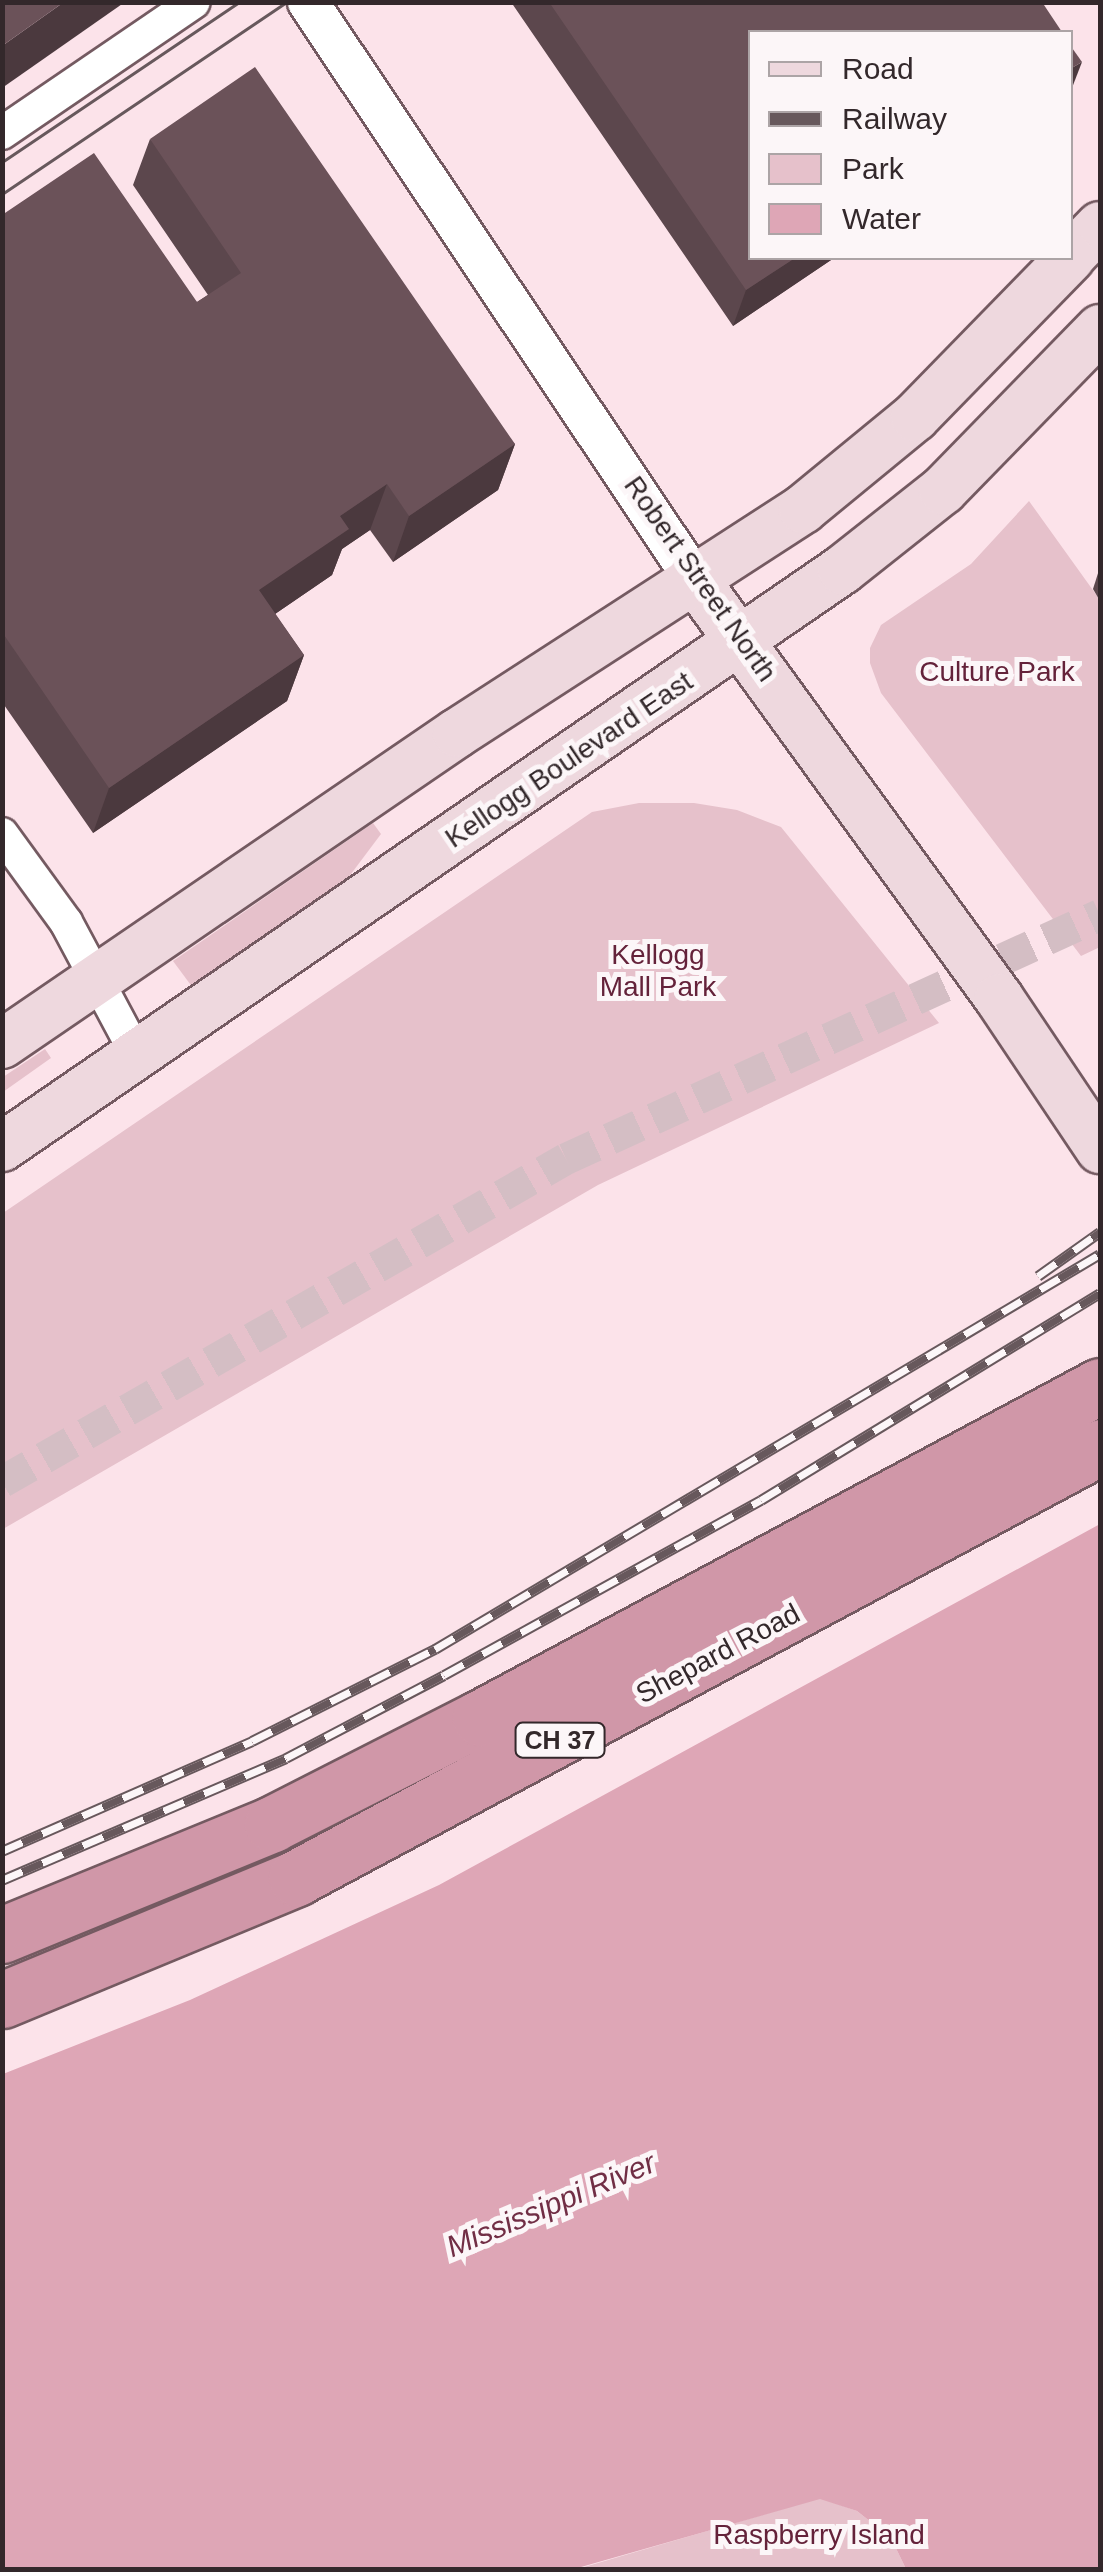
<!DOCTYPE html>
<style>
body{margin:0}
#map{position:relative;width:1103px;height:2572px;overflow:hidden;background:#fce3ea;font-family:Helvetica,sans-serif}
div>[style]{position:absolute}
.green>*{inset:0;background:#e6c1cb}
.water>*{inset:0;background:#dea6b6}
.minor-tunnel>*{height:32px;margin-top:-16px;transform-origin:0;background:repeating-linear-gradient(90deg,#d4bec4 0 32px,transparent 0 48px)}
.roads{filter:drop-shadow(2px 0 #745a61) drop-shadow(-2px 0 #745a61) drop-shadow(0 2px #745a61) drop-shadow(0 -2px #745a61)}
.minor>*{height:32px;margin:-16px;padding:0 16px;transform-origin:16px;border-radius:16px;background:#fff}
.tertiary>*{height:40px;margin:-20px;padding:0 20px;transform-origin:20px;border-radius:20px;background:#fff}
.secondary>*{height:48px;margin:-24px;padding:0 24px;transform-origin:24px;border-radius:24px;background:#eed8de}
.trunk>*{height:55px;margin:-27.5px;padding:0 27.5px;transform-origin:27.5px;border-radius:27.5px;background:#d097a8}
.tram>*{height:2.5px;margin:-1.25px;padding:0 1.25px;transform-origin:1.25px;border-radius:1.25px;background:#67585c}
.rail>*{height:11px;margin-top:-5.5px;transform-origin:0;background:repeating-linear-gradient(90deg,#fcf6f8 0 22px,#67585c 0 44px);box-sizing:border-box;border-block:2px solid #67585c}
.wall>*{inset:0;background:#5c474d}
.shaded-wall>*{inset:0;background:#4b393e}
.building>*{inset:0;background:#6b5259}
span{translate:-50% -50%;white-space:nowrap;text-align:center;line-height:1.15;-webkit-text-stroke:10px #fcf6f8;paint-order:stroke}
.shield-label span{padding:2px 8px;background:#fcf6f8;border:2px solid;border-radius:8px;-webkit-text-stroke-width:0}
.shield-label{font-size:25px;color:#33282b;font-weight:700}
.street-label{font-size:28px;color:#33282b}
.park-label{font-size:28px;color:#64223a}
.water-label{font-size:30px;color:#712e45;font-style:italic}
.frame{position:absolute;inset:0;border:5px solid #33282b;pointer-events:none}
.legend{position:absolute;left:748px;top:30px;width:325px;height:230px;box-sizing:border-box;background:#fcf6f8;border:2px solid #aca4a6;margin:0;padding:12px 18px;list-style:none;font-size:30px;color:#33282b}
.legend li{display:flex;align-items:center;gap:20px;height:50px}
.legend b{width:50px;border:2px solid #aca4a6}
</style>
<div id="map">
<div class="green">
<i style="clip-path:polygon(1029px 501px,1100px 600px,1100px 947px,1081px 956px,881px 693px,870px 663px,870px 648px,881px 625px,971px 564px)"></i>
<i style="clip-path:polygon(639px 803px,694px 803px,737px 810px,781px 827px,939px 1023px,598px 1185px,3px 1529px,3px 1213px,592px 812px)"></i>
<i style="clip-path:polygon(373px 823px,381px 834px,345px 882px,193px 988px,173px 961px)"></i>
<i style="clip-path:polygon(45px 1049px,51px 1058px,3px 1092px,3px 1077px)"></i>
<i style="clip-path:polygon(820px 2498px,857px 2511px,891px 2538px,906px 2569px,574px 2570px)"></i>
</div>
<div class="water">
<i style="clip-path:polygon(1100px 1524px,1100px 2569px,906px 2569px,891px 2538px,857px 2511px,820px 2499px,574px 2569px,3px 2569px,3px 2074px,190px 2000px,439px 1885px)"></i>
</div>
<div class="minor-tunnel">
<i style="left:2px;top:1482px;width:650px;rotate:-29.8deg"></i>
<i style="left:566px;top:1159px;width:587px;rotate:-24.56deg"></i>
</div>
<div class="roads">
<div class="minor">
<i style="left:2px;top:133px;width:232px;rotate:-34.3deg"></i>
<i style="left:2px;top:834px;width:109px;rotate:54deg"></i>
<i style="left:66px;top:922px;width:151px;rotate:61.9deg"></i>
</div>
<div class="tertiary">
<i style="left:308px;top:2px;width:692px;rotate:56.2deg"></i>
</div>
<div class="secondary">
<i style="left:1070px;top:257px;width:43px;rotate:-45.9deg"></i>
<i style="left:693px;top:577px;width:520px;rotate:53.99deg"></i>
<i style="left:999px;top:998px;width:182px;rotate:56.2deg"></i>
<i style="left:2px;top:1044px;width:551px;rotate:-34.35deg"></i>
<i style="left:457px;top:733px;width:412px;rotate:-32.9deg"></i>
<i style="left:803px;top:509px;width:145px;rotate:-39.4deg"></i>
<i style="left:915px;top:417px;width:222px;rotate:-45.7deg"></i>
<i style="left:2px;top:1147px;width:1019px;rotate:-34.49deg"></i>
<i style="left:842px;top:570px;width:129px;rotate:-38.4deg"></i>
<i style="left:943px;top:490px;width:225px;rotate:-45.7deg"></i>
</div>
<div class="trunk">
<i style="left:2px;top:1935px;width:292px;rotate:-22.3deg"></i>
<i style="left:272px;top:1824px;width:233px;rotate:-27deg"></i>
<i style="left:480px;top:1718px;width:703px;rotate:-28.17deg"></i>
<i style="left:2px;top:2000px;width:318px;rotate:-22.5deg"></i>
<i style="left:296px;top:1878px;width:912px;rotate:-28.19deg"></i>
</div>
</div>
<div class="tram">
<i style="left:2px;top:162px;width:286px;rotate:-34deg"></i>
<i style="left:2px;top:194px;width:344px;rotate:-34deg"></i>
</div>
<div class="rail">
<i style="left:1038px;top:1276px;width:76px;rotate:-35.4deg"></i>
<i style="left:2px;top:1851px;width:273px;rotate:-23.7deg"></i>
<i style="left:252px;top:1741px;width:205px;rotate:-26.7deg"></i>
<i style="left:435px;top:1649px;width:773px;rotate:-30.71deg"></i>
<i style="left:2px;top:1880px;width:309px;rotate:-23.2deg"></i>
<i style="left:286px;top:1758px;width:178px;rotate:-27.7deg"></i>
<i style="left:444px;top:1675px;width:362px;rotate:-28.9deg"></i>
<i style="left:761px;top:1500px;width:397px;rotate:-31.4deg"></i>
</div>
<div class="wall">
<i style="clip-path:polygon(511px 2px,1042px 2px,750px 258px,834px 258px,733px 326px)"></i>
<i style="clip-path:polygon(150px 139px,515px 444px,498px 490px,393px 562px,370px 530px,342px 549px,332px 575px,275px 614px,304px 655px,287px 701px,93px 833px,2px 702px,2px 215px,197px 302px,208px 295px,133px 185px)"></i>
<i style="clip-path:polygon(1100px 567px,1100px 601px,1093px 589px)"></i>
</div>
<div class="shaded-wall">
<i style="clip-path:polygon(64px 2px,125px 2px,2px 88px,2px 46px)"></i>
<i style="clip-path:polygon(1082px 62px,1070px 93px,1070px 69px)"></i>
<i style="clip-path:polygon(795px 258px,834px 258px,733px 326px,746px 290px)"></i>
<i style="clip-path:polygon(515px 444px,498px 490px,393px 562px,409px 516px)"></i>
<i style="clip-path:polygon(387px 484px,370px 530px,342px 549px,332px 575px,243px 636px,259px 590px,340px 516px)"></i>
<i style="clip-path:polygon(304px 655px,287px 701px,93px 833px,109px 788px)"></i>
</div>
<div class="building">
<i style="clip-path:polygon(2px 2px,64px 2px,2px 46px)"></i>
<i style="clip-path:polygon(549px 2px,1042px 2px,1062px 32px,750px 32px,750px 258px,795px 258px,746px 290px)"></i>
<i style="clip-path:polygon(1070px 45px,1082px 62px,1070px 69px)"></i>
<i style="clip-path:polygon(255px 67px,515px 444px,409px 516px,387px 484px,340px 516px,349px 529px,259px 590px,304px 655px,109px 788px,2px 632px,2px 215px,94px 153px,197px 302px,241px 273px,150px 139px)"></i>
</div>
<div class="shield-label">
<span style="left:560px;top:1740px">CH 37</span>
</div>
<div class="street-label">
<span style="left:700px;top:579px;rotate:55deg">Robert Street North</span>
<span style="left:569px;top:760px;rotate:-34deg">Kellogg Boulevard East</span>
<span style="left:718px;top:1654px;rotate:-28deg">Shepard Road</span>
</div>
<div class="park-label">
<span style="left:997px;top:672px">Culture Park</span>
<span style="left:658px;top:971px">Kellogg<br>Mall Park</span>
<span style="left:819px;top:2535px">Raspberry Island</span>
</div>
<div class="water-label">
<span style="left:551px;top:2205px;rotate:-23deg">Mississippi River</span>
</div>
<div class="frame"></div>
<ul class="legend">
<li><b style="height:12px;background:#eed8de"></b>Road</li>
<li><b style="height:12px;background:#67585c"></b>Railway</li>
<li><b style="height:28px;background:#e6c1cb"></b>Park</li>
<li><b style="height:28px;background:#dea6b6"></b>Water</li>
</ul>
</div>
